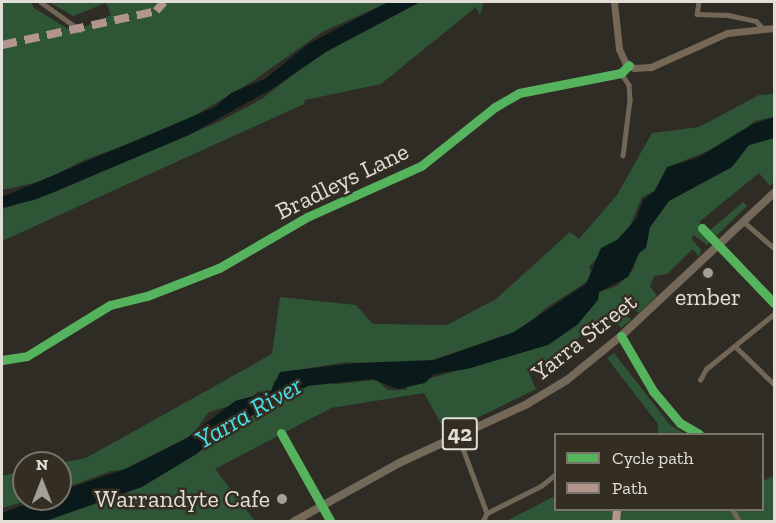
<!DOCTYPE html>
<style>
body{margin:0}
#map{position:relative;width:776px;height:523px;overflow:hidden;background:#2f2c26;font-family:"Zilla Slab",serif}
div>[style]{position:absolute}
.green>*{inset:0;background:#2e5636}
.water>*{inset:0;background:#0a1a1a}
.minor>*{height:4.5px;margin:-2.25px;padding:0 2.25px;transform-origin:2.25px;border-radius:2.25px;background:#726757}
.secondary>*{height:7px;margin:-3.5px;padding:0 3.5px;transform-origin:3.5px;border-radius:3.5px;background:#756856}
.primary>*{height:8px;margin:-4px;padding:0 4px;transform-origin:4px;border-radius:4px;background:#746858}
.quiet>*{height:8px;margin-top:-4px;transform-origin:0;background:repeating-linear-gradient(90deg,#b2968c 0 15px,transparent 0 23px)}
.cycleway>*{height:9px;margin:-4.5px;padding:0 4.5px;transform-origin:4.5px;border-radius:4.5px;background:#56b35d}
.dots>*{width:16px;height:16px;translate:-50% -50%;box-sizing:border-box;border:3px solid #332d22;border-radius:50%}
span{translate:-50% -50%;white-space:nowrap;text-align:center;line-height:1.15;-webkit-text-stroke:5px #332d22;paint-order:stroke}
.shield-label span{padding:2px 4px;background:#332d22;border:2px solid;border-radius:4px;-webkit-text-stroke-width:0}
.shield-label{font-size:22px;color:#e2ded7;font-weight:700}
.street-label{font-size:24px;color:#e2ded7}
.poi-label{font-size:24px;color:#e2ded7}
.right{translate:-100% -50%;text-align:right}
.water-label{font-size:26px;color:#49dfe6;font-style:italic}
.frame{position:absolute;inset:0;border:3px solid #e2ded7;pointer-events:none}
.legend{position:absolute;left:554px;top:433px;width:210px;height:78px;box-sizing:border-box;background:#332d22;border:2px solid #79746a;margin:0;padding:8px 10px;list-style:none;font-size:18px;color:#e2ded7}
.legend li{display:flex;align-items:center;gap:12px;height:30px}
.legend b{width:30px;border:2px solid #79746a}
.north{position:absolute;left:12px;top:451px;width:60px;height:60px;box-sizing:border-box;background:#332d22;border:2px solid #79746a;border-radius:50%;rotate:0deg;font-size:16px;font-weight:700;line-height:24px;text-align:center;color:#e2ded7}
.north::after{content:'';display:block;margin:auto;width:21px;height:27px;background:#a3a099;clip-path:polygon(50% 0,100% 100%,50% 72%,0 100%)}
</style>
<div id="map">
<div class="green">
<i style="clip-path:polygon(2px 2px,31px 2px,34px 8px,73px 32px,111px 15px,106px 3px,73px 16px,49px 2px,389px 2px,322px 32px,253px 81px,177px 126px,82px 161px,43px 181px,2px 190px)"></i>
<i style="clip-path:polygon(420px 2px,484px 2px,480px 15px,476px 7px,381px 84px,305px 100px,304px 104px,2px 241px,2px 209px,50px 194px,216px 123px,262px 99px,318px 55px)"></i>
<i style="clip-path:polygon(774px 94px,774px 117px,755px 121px,728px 143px,668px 167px,654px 191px,642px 197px,626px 236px,608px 245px,589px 267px,592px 272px,588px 281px,546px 308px,521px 330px,426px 362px,388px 366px,346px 362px,285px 372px,273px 383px,272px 391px,257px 392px,250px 400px,209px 412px,192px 435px,127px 470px,111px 471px,60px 490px,60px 463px,86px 458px,272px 354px,280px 297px,356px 305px,373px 324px,447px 325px,496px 299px,570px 232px,579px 239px,617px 195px,652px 133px,699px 127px,759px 95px)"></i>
<i style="clip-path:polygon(774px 138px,774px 181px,770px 186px,759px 173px,699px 222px,709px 231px,743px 202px,747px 206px,707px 245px,694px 235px,691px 238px,701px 250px,699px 257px,693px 249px,667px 274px,654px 276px,650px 286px,657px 296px,639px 313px,633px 308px,626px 314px,631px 320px,621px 328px,615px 321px,605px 329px,599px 320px,575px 341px,565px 355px,529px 373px,536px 389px,446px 433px,424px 393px,331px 408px,215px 469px,255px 521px,39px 522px,125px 493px,195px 455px,220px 431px,281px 402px,311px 380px,336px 384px,376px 380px,388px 390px,406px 390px,408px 385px,455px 371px,595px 301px,599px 292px,617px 286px,632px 271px,650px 227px,669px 201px,731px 167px,749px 145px)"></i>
<i style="clip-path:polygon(614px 353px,670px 425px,685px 434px,658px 434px,658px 424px,607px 358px)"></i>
<i style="clip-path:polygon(24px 471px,24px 499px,33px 499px,2px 508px,2px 476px)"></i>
<i style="clip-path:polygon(774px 476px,774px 521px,504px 522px,555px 496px,556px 510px,762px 510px,763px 481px)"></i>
</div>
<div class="water">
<i style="clip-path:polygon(388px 2px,420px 2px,326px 52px,272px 89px,189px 135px,37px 199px,2px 208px,2px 197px,215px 107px,231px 93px,265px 79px,308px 44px)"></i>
<i style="clip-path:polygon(774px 117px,774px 138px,749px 145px,732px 167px,669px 201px,650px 227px,646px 248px,639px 253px,628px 277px,599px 292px,598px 300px,577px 325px,548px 345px,467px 369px,434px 374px,425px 383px,398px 389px,372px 379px,308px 386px,224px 430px,198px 453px,142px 487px,46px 521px,2px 521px,2px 513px,33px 501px,60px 499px,60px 491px,125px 469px,187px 438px,235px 401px,271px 391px,280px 372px,356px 363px,435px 360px,514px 332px,586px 284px,601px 248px,617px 240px,636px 219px,643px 200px,655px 191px,667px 167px,697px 158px,751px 125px)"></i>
</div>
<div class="minor">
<i style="left:41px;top:2px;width:48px;rotate:35.7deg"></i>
<i style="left:699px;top:2px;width:12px;rotate:99deg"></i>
<i style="left:697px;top:14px;width:31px;rotate:2deg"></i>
<i style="left:728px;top:15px;width:29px;rotate:12deg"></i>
<i style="left:756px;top:21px;width:8px;rotate:45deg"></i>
<i style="left:621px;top:73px;width:14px;rotate:56deg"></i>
<i style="left:629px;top:85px;width:15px;rotate:86deg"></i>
<i style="left:630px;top:100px;width:56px;rotate:97.1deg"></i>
<i style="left:743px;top:221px;width:41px;rotate:41.1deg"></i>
<i style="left:702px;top:228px;width:104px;rotate:46.2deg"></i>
<i style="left:621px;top:336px;width:64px;rotate:59.8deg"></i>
<i style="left:653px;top:391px;width:42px;rotate:49.8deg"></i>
<i style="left:680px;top:423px;width:22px;rotate:30deg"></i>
<i style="left:737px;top:348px;width:52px;rotate:44.2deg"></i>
<i style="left:2px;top:360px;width:25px;rotate:-9deg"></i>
<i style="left:27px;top:356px;width:97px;rotate:-31.6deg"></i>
<i style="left:110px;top:305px;width:38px;rotate:-14deg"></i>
<i style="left:147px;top:296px;width:77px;rotate:-21.3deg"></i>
<i style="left:219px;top:268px;width:102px;rotate:-30.1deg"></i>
<i style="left:307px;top:217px;width:125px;rotate:-24.1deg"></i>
<i style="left:421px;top:166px;width:95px;rotate:-38.6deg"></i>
<i style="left:495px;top:107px;width:28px;rotate:-30deg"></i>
<i style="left:519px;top:93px;width:104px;rotate:-11.1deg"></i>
<i style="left:621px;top:73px;width:11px;rotate:-45deg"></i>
<i style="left:700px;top:380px;width:13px;rotate:-61deg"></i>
<i style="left:706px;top:369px;width:87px;rotate:-39deg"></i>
<i style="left:281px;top:433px;width:102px;rotate:60.7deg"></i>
<i style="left:458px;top:435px;width:83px;rotate:69.6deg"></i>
<i style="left:733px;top:510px;width:14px;rotate:60deg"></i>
<i style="left:482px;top:522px;width:10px;rotate:-61deg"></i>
<i style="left:487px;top:513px;width:60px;rotate:-26.6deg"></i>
<i style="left:541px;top:486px;width:19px;rotate:-39deg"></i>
</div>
<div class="secondary">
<i style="left:614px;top:2px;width:47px;rotate:83.9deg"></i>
<i style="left:619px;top:49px;width:14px;rotate:65deg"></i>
<i style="left:625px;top:62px;width:11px;rotate:34deg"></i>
<i style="left:634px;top:68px;width:17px;rotate:-3deg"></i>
<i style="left:651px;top:67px;width:83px;rotate:-24.1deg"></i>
<i style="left:727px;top:33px;width:47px;rotate:-6.1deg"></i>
</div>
<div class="primary">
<i style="left:293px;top:522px;width:121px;rotate:-29.1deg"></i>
<i style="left:399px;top:463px;width:141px;rotate:-24.7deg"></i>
<i style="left:527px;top:404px;width:47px;rotate:-31deg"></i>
<i style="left:567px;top:380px;width:70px;rotate:-39.2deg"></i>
<i style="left:621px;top:336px;width:209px;rotate:-43.1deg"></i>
</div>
<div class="quiet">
<i style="left:2px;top:45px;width:158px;rotate:-12.4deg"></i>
<i style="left:156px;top:11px;width:12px;rotate:-48deg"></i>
<i style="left:616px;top:522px;width:12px;rotate:-85deg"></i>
</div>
<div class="cycleway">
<i style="left:702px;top:228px;width:104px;rotate:46.2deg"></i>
<i style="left:621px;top:336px;width:64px;rotate:59.8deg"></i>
<i style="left:653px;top:391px;width:42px;rotate:49.8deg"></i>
<i style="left:680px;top:423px;width:22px;rotate:30deg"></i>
<i style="left:2px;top:360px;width:25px;rotate:-9deg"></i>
<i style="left:27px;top:356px;width:97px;rotate:-31.6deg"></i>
<i style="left:110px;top:305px;width:38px;rotate:-14deg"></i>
<i style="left:147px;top:296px;width:77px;rotate:-21.3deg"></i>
<i style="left:219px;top:268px;width:102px;rotate:-30.1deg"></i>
<i style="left:307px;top:217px;width:125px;rotate:-24.1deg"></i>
<i style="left:421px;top:166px;width:95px;rotate:-38.6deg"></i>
<i style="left:495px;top:107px;width:28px;rotate:-30deg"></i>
<i style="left:519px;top:93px;width:104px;rotate:-11.1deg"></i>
<i style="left:621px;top:73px;width:11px;rotate:-45deg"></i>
<i style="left:281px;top:433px;width:102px;rotate:60.7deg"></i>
</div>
<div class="dots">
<i style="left:708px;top:273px;background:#a3a099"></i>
<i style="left:282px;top:499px;background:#a3a099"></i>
</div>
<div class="shield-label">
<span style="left:460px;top:434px">42</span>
</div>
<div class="street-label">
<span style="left:342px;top:181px;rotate:-26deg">Bradleys Lane</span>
<span style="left:584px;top:337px;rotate:-38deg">Yarra Street</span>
</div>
<div class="poi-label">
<span style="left:708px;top:297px">ember</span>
<span class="right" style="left:270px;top:499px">Warrandyte Cafe</span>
</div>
<div class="water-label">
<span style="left:249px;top:413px;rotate:-30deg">Yarra River</span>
</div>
<div class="frame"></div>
<ul class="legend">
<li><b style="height:8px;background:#56b35d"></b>Cycle path</li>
<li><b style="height:8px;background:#b2968c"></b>Path</li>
</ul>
<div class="north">N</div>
</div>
